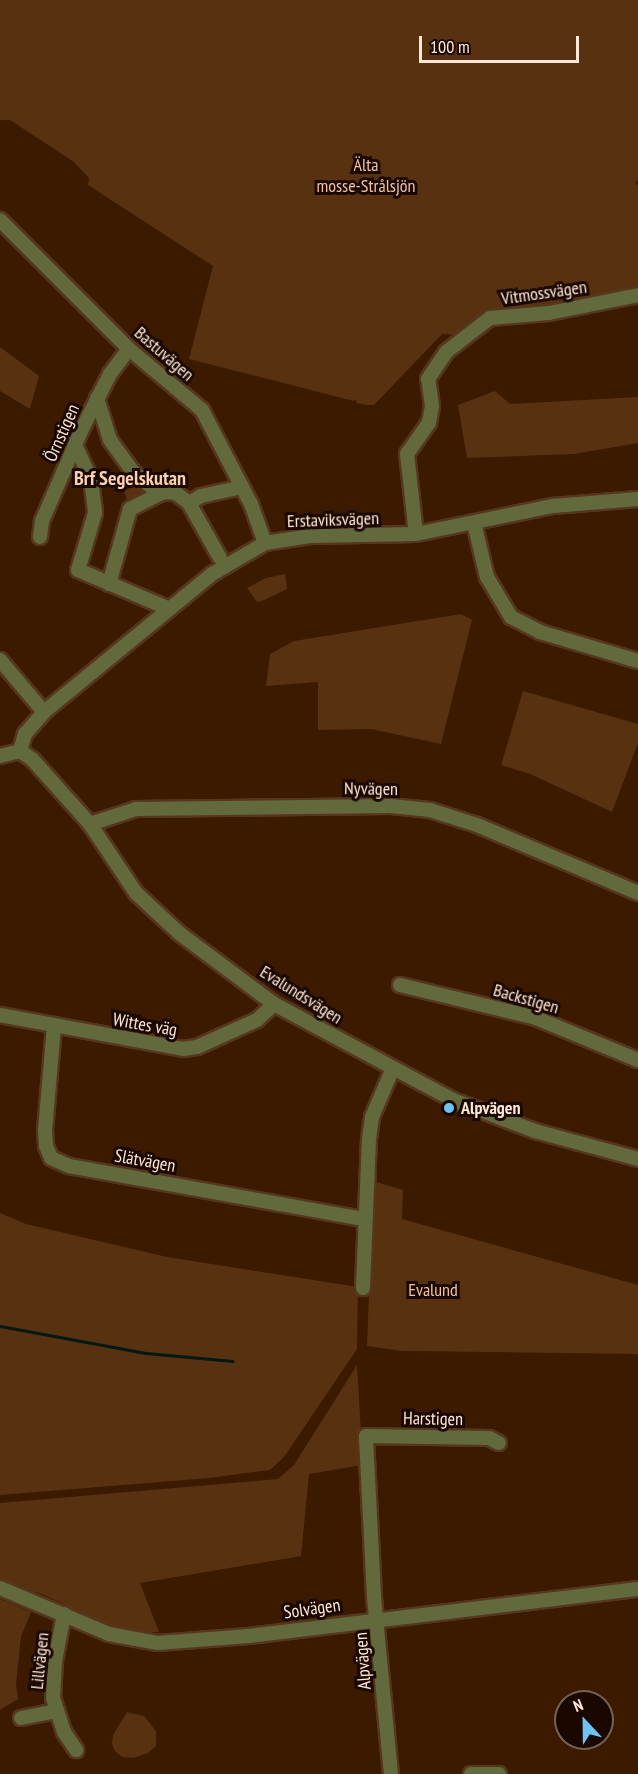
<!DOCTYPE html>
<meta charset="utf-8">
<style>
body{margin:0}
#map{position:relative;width:638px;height:1774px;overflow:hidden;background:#3b1a00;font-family:"PT Sans Narrow",sans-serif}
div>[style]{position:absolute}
.green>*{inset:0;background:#583111}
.stream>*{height:3px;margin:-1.5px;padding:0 1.5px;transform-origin:1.5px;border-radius:1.5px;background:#041914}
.roads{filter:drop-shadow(2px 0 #56371e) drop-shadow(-2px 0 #56371e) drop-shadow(0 2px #56371e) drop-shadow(0 -2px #56371e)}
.minor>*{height:14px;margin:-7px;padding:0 7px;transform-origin:7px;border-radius:7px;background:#626a3d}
.dots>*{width:16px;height:16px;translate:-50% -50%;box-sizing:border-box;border:3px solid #1a0800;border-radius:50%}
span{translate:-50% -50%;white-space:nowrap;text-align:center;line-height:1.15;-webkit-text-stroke:6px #1a0800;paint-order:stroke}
.park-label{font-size:18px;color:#f2c3a1}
.street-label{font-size:18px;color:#ffe8d9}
.poi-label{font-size:18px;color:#ffe8d9;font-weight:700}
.left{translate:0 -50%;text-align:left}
.neighbourhood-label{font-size:20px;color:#fbcfb1;font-weight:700}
.north{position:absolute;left:554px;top:1690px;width:60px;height:60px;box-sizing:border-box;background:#1a0800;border:2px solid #766257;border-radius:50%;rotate:338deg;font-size:16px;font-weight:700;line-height:24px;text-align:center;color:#ffe8d9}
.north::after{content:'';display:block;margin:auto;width:21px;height:27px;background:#6fc2f4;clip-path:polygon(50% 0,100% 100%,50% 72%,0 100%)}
.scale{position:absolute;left:419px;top:36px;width:160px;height:27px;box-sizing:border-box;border:3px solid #ffe8d9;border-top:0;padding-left:8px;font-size:18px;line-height:21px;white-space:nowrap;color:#ffe8d9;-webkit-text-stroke:4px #1a0800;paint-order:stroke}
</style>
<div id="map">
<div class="green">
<i style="clip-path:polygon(0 0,638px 0,638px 180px,635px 183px,638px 186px,638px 288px,536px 307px,491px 309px,460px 335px,442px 334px,374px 405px,367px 405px,356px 403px,357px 399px,354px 401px,189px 359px,213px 266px,88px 185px,89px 178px,74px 162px,10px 120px,0 120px)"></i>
<i style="clip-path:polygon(0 347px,39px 376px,30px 409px,0 391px)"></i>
<i style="clip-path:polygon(495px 391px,510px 404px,638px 397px,638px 443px,574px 454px,467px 458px,458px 405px)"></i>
<i style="clip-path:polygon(138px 484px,141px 489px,151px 486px,160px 494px,130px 509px,124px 491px)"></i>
<i style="clip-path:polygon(285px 574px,287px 589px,262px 601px,257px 602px,247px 588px,266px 578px)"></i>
<i style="clip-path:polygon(461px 614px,472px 620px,441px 744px,371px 729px,318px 730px,318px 682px,266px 686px,270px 654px,294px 641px)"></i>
<i style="clip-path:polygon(523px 691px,638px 724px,638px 743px,612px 812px,530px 774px,501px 765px)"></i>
<i style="clip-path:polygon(373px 1181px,403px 1190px,402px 1219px,638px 1285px,638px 1354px,402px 1351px,367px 1346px)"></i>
<i style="clip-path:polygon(0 1213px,26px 1224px,167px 1257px,358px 1287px,357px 1349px,284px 1457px,270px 1470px,209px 1478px,0 1495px)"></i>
<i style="clip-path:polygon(357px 1365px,363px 1465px,309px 1474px,301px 1556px,140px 1583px,159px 1632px,134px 1632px,112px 1627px,44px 1595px,0 1580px,0 1503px,278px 1479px,294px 1465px)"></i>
<i style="clip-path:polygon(0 1599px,31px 1612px,21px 1637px,16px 1684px,18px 1699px,0 1710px)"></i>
<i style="clip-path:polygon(127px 1712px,144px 1716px,156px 1731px,156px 1746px,148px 1753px,133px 1758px,122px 1757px,115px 1751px,112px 1744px,113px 1735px)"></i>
</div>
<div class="stream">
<i style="left:0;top:1326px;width:148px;rotate:10.5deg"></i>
<i style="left:146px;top:1353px;width:87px;rotate:5.3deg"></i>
</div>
<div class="roads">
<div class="minor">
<i style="left:0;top:220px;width:182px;rotate:45deg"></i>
<i style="left:129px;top:349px;width:95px;rotate:39.9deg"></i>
<i style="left:202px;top:410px;width:106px;rotate:62.5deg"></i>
<i style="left:251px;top:504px;width:41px;rotate:70.3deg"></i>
<i style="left:97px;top:398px;width:44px;rotate:72.8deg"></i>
<i style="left:110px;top:440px;width:39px;rotate:54deg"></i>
<i style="left:133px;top:472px;width:35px;rotate:39deg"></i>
<i style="left:75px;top:445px;width:38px;rotate:65deg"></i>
<i style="left:91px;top:479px;width:34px;rotate:83deg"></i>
<i style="left:95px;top:513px;width:59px;rotate:106.6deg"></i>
<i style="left:78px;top:570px;width:97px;rotate:23.1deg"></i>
<i style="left:189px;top:503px;width:14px;rotate:-30deg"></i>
<i style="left:201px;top:496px;width:42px;rotate:-12.4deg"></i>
<i style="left:474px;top:523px;width:56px;rotate:76.5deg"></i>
<i style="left:487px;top:577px;width:47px;rotate:59deg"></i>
<i style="left:511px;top:617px;width:33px;rotate:27deg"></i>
<i style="left:540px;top:632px;width:102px;rotate:16.5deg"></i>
<i style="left:416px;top:534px;width:81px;rotate:-96.4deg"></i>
<i style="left:407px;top:454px;width:38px;rotate:-55deg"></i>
<i style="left:429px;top:423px;width:17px;rotate:-80deg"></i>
<i style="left:432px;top:406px;width:27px;rotate:-98deg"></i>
<i style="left:428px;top:379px;width:32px;rotate:-56deg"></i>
<i style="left:446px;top:352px;width:56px;rotate:-37.7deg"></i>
<i style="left:490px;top:318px;width:59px;rotate:-4.8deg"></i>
<i style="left:549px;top:313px;width:91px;rotate:-11.4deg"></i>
<i style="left:40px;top:537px;width:16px;rotate:-83deg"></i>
<i style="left:42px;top:521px;width:100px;rotate:-66.5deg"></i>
<i style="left:82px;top:429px;width:62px;rotate:-63deg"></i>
<i style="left:110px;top:374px;width:31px;rotate:-53deg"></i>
<i style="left:109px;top:584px;width:78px;rotate:-74.4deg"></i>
<i style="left:130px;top:509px;width:38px;rotate:-27deg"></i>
<i style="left:164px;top:492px;width:12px;rotate:5deg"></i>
<i style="left:176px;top:493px;width:16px;rotate:38deg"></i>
<i style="left:189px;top:503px;width:63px;rotate:60.6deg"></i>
<i style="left:0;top:660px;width:68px;rotate:49.8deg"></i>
<i style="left:20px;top:751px;width:14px;rotate:34deg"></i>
<i style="left:32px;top:759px;width:87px;rotate:48.3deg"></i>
<i style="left:90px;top:824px;width:83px;rotate:56.3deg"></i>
<i style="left:136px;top:893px;width:59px;rotate:42.9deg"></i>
<i style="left:179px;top:933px;width:119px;rotate:36.8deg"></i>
<i style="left:274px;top:1004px;width:203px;rotate:28.2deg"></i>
<i style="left:453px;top:1100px;width:88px;rotate:20.7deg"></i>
<i style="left:535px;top:1131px;width:107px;rotate:15.2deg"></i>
<i style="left:20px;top:751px;width:18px;rotate:-74deg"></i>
<i style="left:25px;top:734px;width:29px;rotate:-49deg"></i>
<i style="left:44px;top:712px;width:217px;rotate:-39.4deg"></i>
<i style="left:212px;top:574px;width:61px;rotate:-30.3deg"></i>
<i style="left:265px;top:543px;width:47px;rotate:-8.7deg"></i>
<i style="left:311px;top:536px;width:105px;rotate:-1.1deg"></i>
<i style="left:416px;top:534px;width:140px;rotate:-11.6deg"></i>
<i style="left:553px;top:506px;width:85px;rotate:-4.7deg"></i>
<i style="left:0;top:756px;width:21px;rotate:-14deg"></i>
<i style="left:90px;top:824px;width:48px;rotate:-18.1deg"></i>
<i style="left:136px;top:809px;width:255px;rotate:-0.7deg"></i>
<i style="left:391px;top:806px;width:39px;rotate:6deg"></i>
<i style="left:430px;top:810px;width:49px;rotate:17.7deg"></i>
<i style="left:477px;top:825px;width:175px;rotate:22.9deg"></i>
<i style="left:400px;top:985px;width:140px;rotate:13.6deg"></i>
<i style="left:536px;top:1018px;width:110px;rotate:22.4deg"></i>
<i style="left:0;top:1015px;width:186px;rotate:10.5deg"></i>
<i style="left:183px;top:1049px;width:14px;rotate:-8deg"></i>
<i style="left:197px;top:1047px;width:66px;rotate:-24.2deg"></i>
<i style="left:257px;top:1020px;width:23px;rotate:-43deg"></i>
<i style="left:54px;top:1027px;width:103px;rotate:95deg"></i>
<i style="left:45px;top:1130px;width:16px;rotate:86deg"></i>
<i style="left:46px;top:1146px;width:13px;rotate:67deg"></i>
<i style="left:51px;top:1158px;width:20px;rotate:24deg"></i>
<i style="left:69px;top:1166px;width:301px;rotate:10.2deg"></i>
<i style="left:363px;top:1288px;width:149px;rotate:-87.7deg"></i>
<i style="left:369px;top:1139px;width:22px;rotate:-82deg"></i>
<i style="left:372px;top:1117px;width:53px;rotate:-66.8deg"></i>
<i style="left:0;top:1588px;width:118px;rotate:22.9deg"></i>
<i style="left:109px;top:1634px;width:50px;rotate:10.4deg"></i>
<i style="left:158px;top:1643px;width:91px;rotate:-4.4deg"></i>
<i style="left:249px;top:1636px;width:392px;rotate:-6.9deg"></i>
<i style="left:64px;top:1614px;width:48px;rotate:100.8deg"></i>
<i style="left:55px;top:1661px;width:37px;rotate:93deg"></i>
<i style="left:53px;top:1698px;width:36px;rotate:72deg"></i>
<i style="left:64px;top:1732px;width:22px;rotate:56deg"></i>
<i style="left:21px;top:1718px;width:37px;rotate:-11deg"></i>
<i style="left:391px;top:1774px;width:179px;rotate:-95.5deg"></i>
<i style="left:374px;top:1596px;width:160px;rotate:-92.9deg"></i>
<i style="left:366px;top:1436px;width:123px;rotate:0.9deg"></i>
<i style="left:489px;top:1438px;width:11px;rotate:27deg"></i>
<i style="left:471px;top:1774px;width:28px"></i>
</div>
</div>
<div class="dots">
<i style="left:449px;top:1108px;background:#6fc2f4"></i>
</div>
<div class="park-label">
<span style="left:366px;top:176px">Älta<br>mosse-Strålsjön</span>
<span style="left:433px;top:1290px">Evalund</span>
</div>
<div class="street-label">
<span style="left:544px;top:293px;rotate:-8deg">Vitmossvägen</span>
<span style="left:164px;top:354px;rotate:41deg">Bastuvägen</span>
<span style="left:62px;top:433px;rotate:-66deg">Örnstigen</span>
<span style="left:333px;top:520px;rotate:-2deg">Erstaviksvägen</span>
<span style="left:371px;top:789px;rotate:1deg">Nyvägen</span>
<span style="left:301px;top:995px;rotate:32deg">Evalundsvägen</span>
<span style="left:526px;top:999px;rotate:16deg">Backstigen</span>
<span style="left:145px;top:1025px;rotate:10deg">Wittes väg</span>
<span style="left:145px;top:1161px;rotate:10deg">Slätvägen</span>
<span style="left:433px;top:1419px;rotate:1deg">Harstigen</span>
<span style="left:312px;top:1609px;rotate:-8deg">Solvägen</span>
<span style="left:40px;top:1661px;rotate:-84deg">Lillvägen</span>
<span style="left:363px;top:1661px;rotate:-94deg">Alpvägen</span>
</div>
<div class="poi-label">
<span class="left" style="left:461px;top:1108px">Alpvägen</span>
</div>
<div class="neighbourhood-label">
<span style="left:130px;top:478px">Brf Segelskutan</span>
</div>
<div class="north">N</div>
<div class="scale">100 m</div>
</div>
